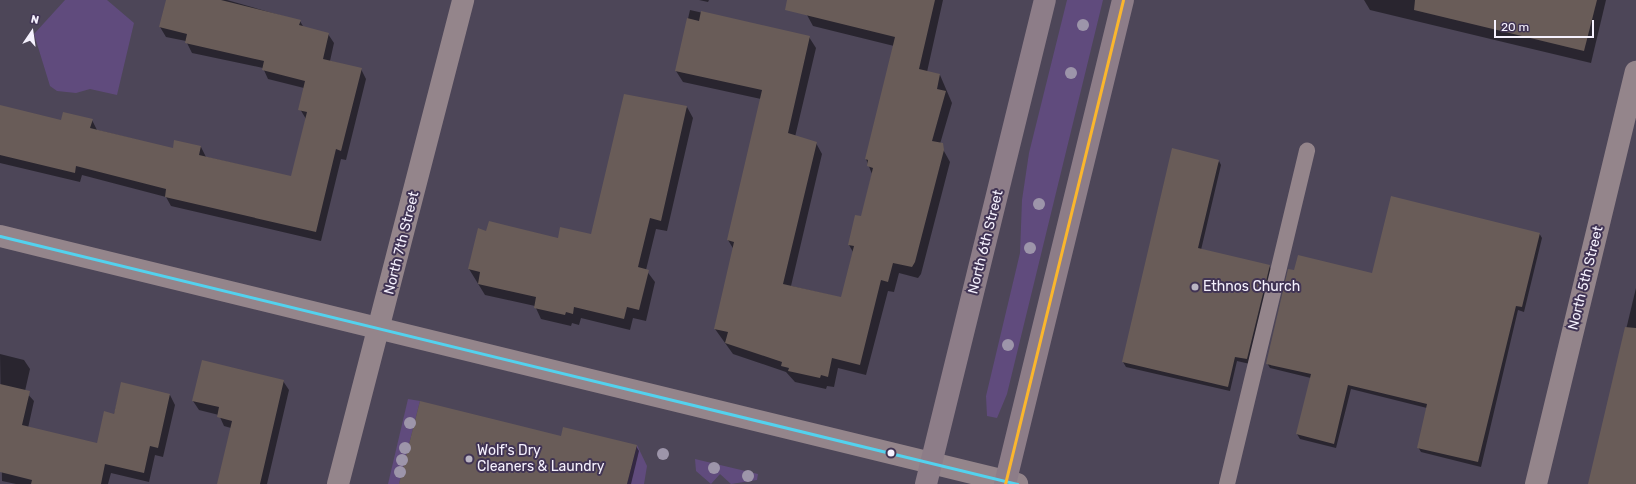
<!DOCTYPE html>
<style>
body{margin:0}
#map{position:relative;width:1636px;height:484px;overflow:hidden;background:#4d4658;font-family:Rubik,sans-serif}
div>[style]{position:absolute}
.green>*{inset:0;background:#604b7d}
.shadow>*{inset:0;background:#0007}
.building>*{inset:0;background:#695c58}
.lane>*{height:16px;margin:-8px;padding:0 8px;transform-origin:8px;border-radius:8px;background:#94858b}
.street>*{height:22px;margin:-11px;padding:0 11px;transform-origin:11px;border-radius:11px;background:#94858b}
.secondary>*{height:22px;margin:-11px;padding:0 11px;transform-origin:11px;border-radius:11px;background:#8d7d88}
.bus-1>*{height:3px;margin:-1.5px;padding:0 1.5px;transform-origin:1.5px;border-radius:1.5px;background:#53d2ee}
.bus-2>*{height:3px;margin:-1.5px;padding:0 1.5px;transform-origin:1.5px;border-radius:1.5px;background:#fab62d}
.trees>*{width:12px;height:12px;margin:-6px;border-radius:50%;background:#9d95aa}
.dots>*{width:11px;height:11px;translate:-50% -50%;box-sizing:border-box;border:2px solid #413454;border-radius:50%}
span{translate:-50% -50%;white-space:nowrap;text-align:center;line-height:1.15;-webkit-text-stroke:4px #413454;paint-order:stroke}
.street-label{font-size:14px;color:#f5f1fe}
.poi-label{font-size:14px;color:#f5f1fe}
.left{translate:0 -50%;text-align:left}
.north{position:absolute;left:12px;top:12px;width:40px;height:40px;-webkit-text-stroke:3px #413454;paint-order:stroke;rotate:13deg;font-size:11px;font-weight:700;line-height:16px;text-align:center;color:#f5f1fe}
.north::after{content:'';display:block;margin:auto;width:14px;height:18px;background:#f5f1fe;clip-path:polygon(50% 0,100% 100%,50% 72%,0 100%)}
.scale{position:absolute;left:1494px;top:20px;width:100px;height:18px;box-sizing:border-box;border:2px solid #f5f1fe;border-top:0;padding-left:5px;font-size:12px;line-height:14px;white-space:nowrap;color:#f5f1fe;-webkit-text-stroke:3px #413454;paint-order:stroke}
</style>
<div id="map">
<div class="green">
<i style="clip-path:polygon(65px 0,107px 0,134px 23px,117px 95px,90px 89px,76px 93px,57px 91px,50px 86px,34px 34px)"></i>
<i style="clip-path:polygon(1067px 0,1103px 0,1007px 394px,997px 418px,987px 416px,986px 396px,1020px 253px,1022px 200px,1029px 153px)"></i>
<i style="clip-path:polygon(408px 399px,420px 401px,399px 484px,388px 484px)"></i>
<i style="clip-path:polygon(637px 445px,647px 466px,644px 484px,627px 484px)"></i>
<i style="clip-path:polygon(695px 459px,758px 474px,757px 480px,731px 484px,720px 474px,711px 484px,696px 471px)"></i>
</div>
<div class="shadow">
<i style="clip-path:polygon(167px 0,227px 0,300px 21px,304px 28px,328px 34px,334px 43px,330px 61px,361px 69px,366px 79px,346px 160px,341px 159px,321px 241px,171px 206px,166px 197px,82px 175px,80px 182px,0 163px,0 106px,62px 122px,92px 120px,97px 130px,173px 149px,201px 147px,206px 157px,292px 177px,306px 119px,300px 109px,304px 88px,268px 79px,263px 68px,192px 53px,186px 41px,166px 37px,160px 27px)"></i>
<i style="clip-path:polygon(699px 0,709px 0,708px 2px)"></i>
<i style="clip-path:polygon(810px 0,943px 0,927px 72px,940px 75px,952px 103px,940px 144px,950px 162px,921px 274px,918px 278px,899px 273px,894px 292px,888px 291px,866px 375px,838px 368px,834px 387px,827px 386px,826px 389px,795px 382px,786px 372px,733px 354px,715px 329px,734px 250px,728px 240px,761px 99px,683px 82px,676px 71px,690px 10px,809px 37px,816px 48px,795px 137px,816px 143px,822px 154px,791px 286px,842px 298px,853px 252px,849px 245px,862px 217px,872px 174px,866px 159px,894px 46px,813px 26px,807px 15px)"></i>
<i style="clip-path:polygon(1364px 0,1606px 0,1591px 63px,1370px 10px)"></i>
<i style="clip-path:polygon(687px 107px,693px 118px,667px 231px,656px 229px,646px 270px,655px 282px,646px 321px,633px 318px,630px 330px,581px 318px,579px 325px,572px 323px,571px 326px,541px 319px,535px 306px,485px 295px,469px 269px,487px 232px,558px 239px,592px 235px)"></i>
<i style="clip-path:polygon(1219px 161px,1221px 165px,1201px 250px,1269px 266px,1272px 271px,1250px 364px,1237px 361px,1230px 391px,1126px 367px,1123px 362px)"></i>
<i style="clip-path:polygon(1539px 233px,1542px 238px,1524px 312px,1518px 310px,1481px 467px,1421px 452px,1418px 447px,1427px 408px,1351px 389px,1336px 448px,1300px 439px,1297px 434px,1311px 378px,1270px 368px,1267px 363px,1373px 275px)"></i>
<i style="clip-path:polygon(1636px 288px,1636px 484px,1589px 484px)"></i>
<i style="clip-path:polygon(0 354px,24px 360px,30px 369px,25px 391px,34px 401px,28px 428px,98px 444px,114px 415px,122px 383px,170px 395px,175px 405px,163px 457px,155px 455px,149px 482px,111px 473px,108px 484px,16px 484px,2px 481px)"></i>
<i style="clip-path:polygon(283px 381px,289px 390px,267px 484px,218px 484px,231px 428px,224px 426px,219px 415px,199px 410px,193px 401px)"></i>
<i style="clip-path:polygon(562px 437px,636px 446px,639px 451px,631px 484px,400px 484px)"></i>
</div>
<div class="building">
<i style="clip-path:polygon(166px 0,221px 0,301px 20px,299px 25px,329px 33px,323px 59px,362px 68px,341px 151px,336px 149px,316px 232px,165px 197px,166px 189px,76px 166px,75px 173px,0 155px,0 105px,61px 120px,63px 112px,93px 119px,90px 128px,173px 148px,174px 140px,201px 146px,199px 155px,291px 176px,307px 112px,298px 110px,305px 81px,262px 70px,264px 61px,185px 43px,187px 34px,159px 27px)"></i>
<i style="clip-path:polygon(787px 0,935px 0,919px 69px,940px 74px,937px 89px,946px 91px,932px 141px,943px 143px,944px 150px,915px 262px,912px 267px,893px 263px,888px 282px,881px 280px,860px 365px,832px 358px,828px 377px,821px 375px,820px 378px,788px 371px,789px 368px,781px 366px,782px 362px,725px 343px,728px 332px,714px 329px,734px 242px,727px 240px,762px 90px,675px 71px,687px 18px,699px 21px,701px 11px,810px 36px,788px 133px,817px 142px,783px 284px,841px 297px,854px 246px,848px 245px,855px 215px,861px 216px,873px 168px,867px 166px,868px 160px,865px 159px,895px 37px,785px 10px)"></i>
<i style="clip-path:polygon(1415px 0,1597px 0,1584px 51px,1414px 10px)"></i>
<i style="clip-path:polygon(624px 94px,687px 106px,661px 221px,650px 218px,638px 267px,649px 270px,639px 310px,627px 307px,624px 319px,574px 307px,573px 314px,566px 312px,565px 315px,534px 308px,536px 297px,478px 284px,480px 272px,468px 269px,478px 228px,486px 231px,489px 221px,558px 238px,560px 227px,591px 234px)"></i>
<i style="clip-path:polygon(1172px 148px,1219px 160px,1198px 248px,1270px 265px,1247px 359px,1235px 357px,1228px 387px,1122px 362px)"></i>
<i style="clip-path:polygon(1391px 196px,1540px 233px,1522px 307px,1516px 306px,1478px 462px,1417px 448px,1427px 404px,1348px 385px,1334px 444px,1296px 434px,1311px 374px,1266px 364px,1288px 269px,1294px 270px,1298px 255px,1372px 273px)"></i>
<i style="clip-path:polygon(1625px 327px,1636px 328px,1636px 484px,1588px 484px)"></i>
<i style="clip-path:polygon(202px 360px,284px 380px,260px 484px,217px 484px,232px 421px,217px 417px,219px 407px,192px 401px)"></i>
<i style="clip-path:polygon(121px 382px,170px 394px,158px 448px,150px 446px,144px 473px,105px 464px,101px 484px,31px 484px,32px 480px,0 472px,0 384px,30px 391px,22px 425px,97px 443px,104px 411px,114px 414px)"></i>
<i style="clip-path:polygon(420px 401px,561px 436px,563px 427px,637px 445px,627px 484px,399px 484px)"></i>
</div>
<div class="lane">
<i style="left:1227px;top:484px;width:343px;rotate:-76.5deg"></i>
</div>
<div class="street">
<i style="left:0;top:236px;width:1047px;rotate:13.7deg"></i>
<i style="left:338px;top:484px;width:500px;rotate:-75.5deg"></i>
<i style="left:1536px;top:484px;width:424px;rotate:-76.4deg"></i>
</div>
<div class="secondary">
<i style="left:926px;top:484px;width:498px;rotate:-76.2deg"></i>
<i style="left:1005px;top:484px;width:498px;rotate:-76.3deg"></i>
</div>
<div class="bus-1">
<i style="left:0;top:236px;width:1047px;rotate:13.7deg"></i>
</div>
<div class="bus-2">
<i style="left:1005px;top:484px;width:498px;rotate:-76.3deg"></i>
</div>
<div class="trees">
<i style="left:1083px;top:25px"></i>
<i style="left:1071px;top:73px"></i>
<i style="left:1039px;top:204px"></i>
<i style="left:1030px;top:248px"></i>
<i style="left:1008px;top:345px"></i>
<i style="left:410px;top:423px"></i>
<i style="left:405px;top:448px"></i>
<i style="left:663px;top:454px"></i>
<i style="left:402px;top:460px"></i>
<i style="left:714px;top:468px"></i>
<i style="left:400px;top:472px"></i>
<i style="left:748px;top:476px"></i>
</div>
<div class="dots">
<i style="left:1195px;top:287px;background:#bab5c4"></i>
<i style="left:891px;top:453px;background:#f5f1fe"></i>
<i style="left:469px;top:459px;background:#bab5c4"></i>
</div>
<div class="street-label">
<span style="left:986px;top:242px;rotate:-76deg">North 6th Street</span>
<span style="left:402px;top:243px;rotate:-76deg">North 7th Street</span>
<span style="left:1586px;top:278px;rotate:-76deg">North 5th Street</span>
</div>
<div class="poi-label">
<span class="left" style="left:1203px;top:287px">Ethnos Church</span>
<span class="left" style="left:477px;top:459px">Wolf's Dry<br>Cleaners &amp; Laundry</span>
</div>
<div class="north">N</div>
<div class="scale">20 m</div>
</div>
